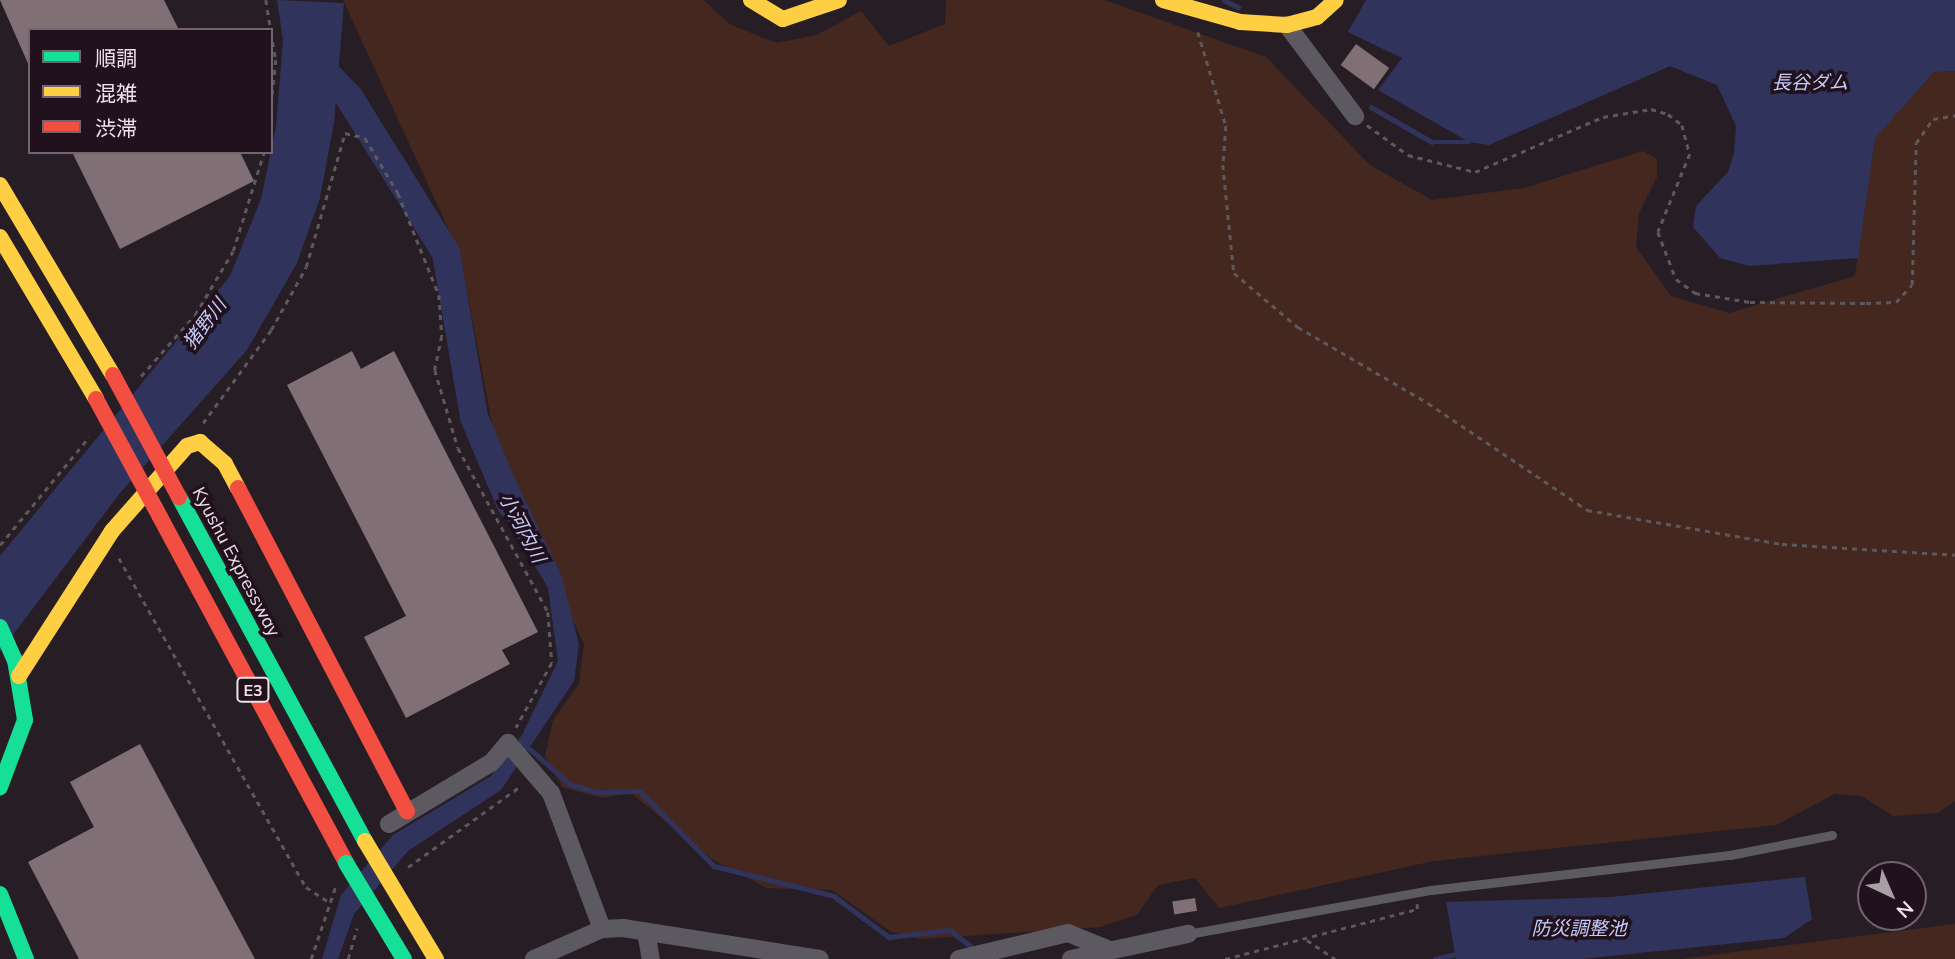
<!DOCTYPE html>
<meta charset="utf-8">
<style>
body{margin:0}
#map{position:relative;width:1955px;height:959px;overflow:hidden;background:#271e25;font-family:Mulish,"Noto Sans JP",sans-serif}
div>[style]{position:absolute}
.green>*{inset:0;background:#44271f}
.water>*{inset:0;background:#30345d}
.stream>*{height:4.5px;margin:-2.25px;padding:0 2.25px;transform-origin:2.25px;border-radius:2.25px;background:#30345d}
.river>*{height:28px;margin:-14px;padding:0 14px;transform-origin:14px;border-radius:14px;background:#30345d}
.building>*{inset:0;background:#806f74;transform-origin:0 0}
.path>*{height:2.5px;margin-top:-1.25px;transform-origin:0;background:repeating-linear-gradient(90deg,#5d585d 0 5px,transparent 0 10px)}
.lane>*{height:9px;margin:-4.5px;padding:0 4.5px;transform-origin:4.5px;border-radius:4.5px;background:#5d5960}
.street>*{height:18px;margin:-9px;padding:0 9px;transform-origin:9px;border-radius:9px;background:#5d5960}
.fast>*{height:16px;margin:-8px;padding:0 8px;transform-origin:8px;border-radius:8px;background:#16e098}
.slow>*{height:16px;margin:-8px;padding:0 8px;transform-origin:8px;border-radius:8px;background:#ffcf43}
.jam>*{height:16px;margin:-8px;padding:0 8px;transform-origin:8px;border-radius:8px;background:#f24e42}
.fast-bridge>*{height:16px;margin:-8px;padding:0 8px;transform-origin:8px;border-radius:8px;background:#16e098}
.slow-bridge>*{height:16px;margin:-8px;padding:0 8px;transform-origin:8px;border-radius:8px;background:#ffcf43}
.jam-bridge>*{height:16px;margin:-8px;padding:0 8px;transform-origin:8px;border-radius:8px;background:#f24e42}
span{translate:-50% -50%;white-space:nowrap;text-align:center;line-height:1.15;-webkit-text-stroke:7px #21111d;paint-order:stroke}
.shield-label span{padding:2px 5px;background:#21111d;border:2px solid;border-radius:5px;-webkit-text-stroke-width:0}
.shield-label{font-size:16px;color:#efe3eb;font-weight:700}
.street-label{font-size:18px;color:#efe3eb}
.water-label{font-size:19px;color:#c4ccfa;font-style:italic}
.legend{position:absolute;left:28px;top:28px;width:245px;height:126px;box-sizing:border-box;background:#21111d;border:2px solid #73656f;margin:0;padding:9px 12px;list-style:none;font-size:21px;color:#efe3eb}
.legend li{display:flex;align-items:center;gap:14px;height:35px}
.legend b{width:35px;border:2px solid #73656f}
.north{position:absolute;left:1857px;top:861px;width:70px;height:70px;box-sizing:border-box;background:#21111d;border:2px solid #73656f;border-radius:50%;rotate:136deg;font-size:19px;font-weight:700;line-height:28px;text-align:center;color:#efe3eb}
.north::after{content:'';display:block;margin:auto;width:24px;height:32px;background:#a99ea6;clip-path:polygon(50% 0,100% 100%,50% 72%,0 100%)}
</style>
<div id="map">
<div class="green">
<i style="clip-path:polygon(343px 0,704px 0,729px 24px,776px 43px,817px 35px,861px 11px,889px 46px,945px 24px,946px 0,1104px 0,1266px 57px,1370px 165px,1432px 200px,1524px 188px,1643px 151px,1657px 159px,1657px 177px,1639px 213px,1636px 247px,1671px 296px,1729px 313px,1855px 276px,1875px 137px,1934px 72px,1955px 71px,1955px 801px,1938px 813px,1893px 816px,1862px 796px,1835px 794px,1776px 825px,1434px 861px,1219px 908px,1195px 878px,1158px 885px,1137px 915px,1100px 927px,920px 939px,890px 931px,832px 890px,767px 888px,712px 859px,631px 793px,602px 798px,562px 787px,545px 756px,553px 720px,579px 684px,584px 644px,500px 467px,460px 254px)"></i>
<i style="clip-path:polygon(1955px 924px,1955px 959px,1681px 959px)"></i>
</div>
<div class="water">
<i style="clip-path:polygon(277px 0,344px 3px,334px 122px,320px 198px,297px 263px,247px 350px,120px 493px,0 652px,0 556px,230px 276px,261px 199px,276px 127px,283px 40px)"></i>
<i style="clip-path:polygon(1366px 0,1955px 0,1955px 71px,1934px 72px,1875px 138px,1858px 258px,1749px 266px,1720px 258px,1693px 227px,1696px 206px,1728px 172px,1734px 153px,1736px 126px,1717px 85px,1670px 66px,1489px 145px,1469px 142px,1378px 90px,1402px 58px,1348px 32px)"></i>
<i style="clip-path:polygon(505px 459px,561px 574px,579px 645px,574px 681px,501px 790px,408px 851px,354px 914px,338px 959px,322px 959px,341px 895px,393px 835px,491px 776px,522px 735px,558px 661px,548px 588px,486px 483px)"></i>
<i style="clip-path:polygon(1805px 877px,1812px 919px,1784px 938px,1581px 959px,1456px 959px,1446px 902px,1611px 897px)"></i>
</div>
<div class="stream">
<i style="left:1224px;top:0;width:16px;rotate:27deg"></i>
<i style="left:1371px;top:107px;width:70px;rotate:29.8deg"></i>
<i style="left:1432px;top:142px;width:37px"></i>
<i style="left:530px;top:749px;width:53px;rotate:41.2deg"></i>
<i style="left:570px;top:784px;width:28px;rotate:17deg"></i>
<i style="left:597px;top:792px;width:43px;rotate:-1.3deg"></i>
<i style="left:640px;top:791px;width:105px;rotate:45.4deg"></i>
<i style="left:714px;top:866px;width:124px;rotate:14deg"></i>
<i style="left:834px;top:896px;width:69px;rotate:36.7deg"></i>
<i style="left:889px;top:937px;width:61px;rotate:-6.5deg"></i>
<i style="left:950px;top:930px;width:31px;rotate:38deg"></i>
<i style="left:1435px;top:959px;width:26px;rotate:-13deg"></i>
</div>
<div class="river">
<i style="left:313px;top:60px;width:52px;rotate:45.8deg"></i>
<i style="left:349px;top:97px;width:184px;rotate:58.1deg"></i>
<i style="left:446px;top:253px;width:166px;rotate:80.3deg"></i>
<i style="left:474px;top:417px;width:95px;rotate:67.2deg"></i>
</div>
<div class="building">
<i style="clip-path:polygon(0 0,164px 0,179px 30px,30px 30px,30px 68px)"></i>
<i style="left:1356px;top:44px;width:41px;height:26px;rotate:36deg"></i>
<i style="clip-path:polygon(72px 152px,240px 152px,254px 181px,120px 249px)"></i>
<i style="clip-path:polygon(352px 351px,361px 369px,394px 351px,538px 632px,502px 650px,510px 664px,406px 718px,364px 637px,406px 616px,287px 385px)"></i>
<i style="clip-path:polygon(140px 744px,255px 959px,79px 959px,28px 862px,94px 827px,70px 782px)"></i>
<i style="left:1195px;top:898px;width:13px;height:23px;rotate:81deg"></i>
</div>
<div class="path">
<i style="left:266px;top:0;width:30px;rotate:81deg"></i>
<i style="left:271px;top:32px;width:28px;rotate:80deg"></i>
<i style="left:276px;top:60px;width:47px;rotate:96.1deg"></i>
<i style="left:1198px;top:32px;width:98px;rotate:73.4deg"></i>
<i style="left:1226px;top:126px;width:39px;rotate:94deg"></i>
<i style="left:1223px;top:165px;width:109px;rotate:84.2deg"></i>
<i style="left:1234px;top:273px;width:84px;rotate:40.2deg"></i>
<i style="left:1298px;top:327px;width:151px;rotate:30.3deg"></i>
<i style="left:1428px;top:403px;width:192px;rotate:33.9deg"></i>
<i style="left:1587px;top:510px;width:198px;rotate:9.9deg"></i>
<i style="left:1782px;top:544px;width:173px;rotate:3.6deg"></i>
<i style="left:1367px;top:125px;width:51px;rotate:36.2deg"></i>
<i style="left:1408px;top:155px;width:69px;rotate:14.2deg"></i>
<i style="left:1475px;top:172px;width:139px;rotate:-23.3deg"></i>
<i style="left:1603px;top:117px;width:49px;rotate:-9.5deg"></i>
<i style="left:1651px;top:109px;width:18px;rotate:16deg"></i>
<i style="left:1668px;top:114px;width:18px;rotate:38deg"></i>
<i style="left:1682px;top:125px;width:30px;rotate:75deg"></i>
<i style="left:1690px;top:154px;width:84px;rotate:112.3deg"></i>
<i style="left:1658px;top:232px;width:50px;rotate:69deg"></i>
<i style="left:1676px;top:279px;width:24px;rotate:36deg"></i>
<i style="left:1695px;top:293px;width:56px;rotate:9.3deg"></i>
<i style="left:1750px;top:302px;width:116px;rotate:0.5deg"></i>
<i style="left:1866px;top:303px;width:30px;rotate:-2deg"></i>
<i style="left:1896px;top:302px;width:23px;rotate:-47deg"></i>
<i style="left:1912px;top:285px;width:142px;rotate:-88.4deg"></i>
<i style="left:1916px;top:143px;width:29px;rotate:-55deg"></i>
<i style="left:1933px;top:119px;width:22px;rotate:-10deg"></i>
<i style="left:141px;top:376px;width:81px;rotate:-48.5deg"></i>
<i style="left:195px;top:315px;width:74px;rotate:-59.3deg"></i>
<i style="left:233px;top:251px;width:104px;rotate:-72.6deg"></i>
<i style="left:203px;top:423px;width:115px;rotate:-53.8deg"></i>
<i style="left:271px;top:330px;width:72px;rotate:-60.9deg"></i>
<i style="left:306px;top:267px;width:140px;rotate:-73.8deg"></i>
<i style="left:345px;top:133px;width:21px;rotate:14deg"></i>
<i style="left:365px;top:138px;width:64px;rotate:59deg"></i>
<i style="left:398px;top:193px;width:110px;rotate:68.1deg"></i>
<i style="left:439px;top:295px;width:41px;rotate:85.8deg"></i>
<i style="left:442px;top:336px;width:35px;rotate:102deg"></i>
<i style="left:435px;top:370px;width:81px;rotate:73.6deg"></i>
<i style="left:458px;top:448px;width:187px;rotate:61.2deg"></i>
<i style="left:548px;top:612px;width:51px;rotate:85.5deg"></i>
<i style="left:552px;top:663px;width:74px;rotate:119deg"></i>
<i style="left:0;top:545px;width:140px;rotate:-50.5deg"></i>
<i style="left:119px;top:558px;width:378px;rotate:60.4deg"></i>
<i style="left:306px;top:887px;width:27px;rotate:33deg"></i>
<i style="left:408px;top:867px;width:140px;rotate:-35.7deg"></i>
<i style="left:1307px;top:940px;width:34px;rotate:34deg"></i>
<i style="left:311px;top:959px;width:75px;rotate:-71.3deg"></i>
<i style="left:348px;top:959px;width:32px;rotate:-74deg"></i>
<i style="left:1225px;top:959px;width:198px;rotate:-14.6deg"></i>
<i style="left:1417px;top:909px;width:5px;rotate:-90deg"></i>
</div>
<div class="lane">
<i style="left:1188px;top:934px;width:247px;rotate:-10.3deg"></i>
<i style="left:1431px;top:890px;width:301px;rotate:-6.7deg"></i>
<i style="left:1730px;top:855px;width:104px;rotate:-11.1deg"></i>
</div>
<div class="street">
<i style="left:1287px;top:25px;width:114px;rotate:53.2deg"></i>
<i style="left:389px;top:824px;width:120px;rotate:-31deg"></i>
<i style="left:492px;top:762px;width:25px;rotate:-50deg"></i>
<i style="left:508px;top:743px;width:66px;rotate:49.3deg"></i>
<i style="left:551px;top:793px;width:145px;rotate:69.4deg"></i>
<i style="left:646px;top:932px;width:27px;rotate:80deg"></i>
<i style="left:534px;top:959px;width:74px;rotate:-23.8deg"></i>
<i style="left:602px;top:929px;width:21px;rotate:-3deg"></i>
<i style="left:623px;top:928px;width:199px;rotate:8.9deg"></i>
<i style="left:959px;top:959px;width:112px;rotate:-13.4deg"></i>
<i style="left:1068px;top:933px;width:42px;rotate:22.3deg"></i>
<i style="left:1071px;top:959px;width:120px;rotate:-12.1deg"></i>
</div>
<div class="fast">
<i style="left:179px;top:497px;width:391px;rotate:61.6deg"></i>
<i style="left:0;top:627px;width:36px;rotate:66deg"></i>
<i style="left:15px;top:660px;width:61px;rotate:80.5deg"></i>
<i style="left:25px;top:720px;width:72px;rotate:110.5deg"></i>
<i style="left:0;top:894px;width:70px;rotate:68.2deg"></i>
</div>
<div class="slow">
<i style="left:751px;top:0;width:37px;rotate:31deg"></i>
<i style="left:783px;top:19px;width:59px;rotate:-18.7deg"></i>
<i style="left:1163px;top:0;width:80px;rotate:15.9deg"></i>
<i style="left:1240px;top:22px;width:47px;rotate:3.7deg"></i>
<i style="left:1287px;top:25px;width:31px;rotate:-15deg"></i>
<i style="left:1317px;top:17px;width:25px;rotate:-42deg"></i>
<i style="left:0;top:185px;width:221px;rotate:59.3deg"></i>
<i style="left:0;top:237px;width:188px;rotate:59.3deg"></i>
<i style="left:19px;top:676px;width:172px;rotate:-57.3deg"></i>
<i style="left:112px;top:531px;width:113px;rotate:-48.6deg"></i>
<i style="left:187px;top:446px;width:14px;rotate:-17deg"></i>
<i style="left:200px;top:442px;width:33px;rotate:41deg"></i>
<i style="left:225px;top:464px;width:27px;rotate:62deg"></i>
</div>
<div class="jam">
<i style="left:238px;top:488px;width:365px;rotate:62.4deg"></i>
<i style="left:160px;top:517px;width:393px;rotate:61.7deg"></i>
</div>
<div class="fast-bridge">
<i style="left:346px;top:863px;width:112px;rotate:58.9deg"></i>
</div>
<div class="slow-bridge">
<i style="left:365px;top:841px;width:138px;rotate:59deg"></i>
</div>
<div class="jam-bridge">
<i style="left:113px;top:375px;width:139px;rotate:61.6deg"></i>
<i style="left:96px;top:399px;width:134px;rotate:61.5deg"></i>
</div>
<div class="shield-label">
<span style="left:253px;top:690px">E3</span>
</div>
<div class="street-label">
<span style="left:236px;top:562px;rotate:62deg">Kyushu Expressway</span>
</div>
<div class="water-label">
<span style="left:1810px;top:83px">長谷ダム</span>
<span style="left:205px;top:324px;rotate:-53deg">猪野川</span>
<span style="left:522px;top:528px;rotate:62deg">小河内川</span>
<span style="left:1579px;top:929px">防災調整池</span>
</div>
<ul class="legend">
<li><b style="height:9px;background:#16e098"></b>順調</li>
<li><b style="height:9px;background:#ffcf43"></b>混雑</li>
<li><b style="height:9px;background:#f24e42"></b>渋滞</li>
</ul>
<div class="north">N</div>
</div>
